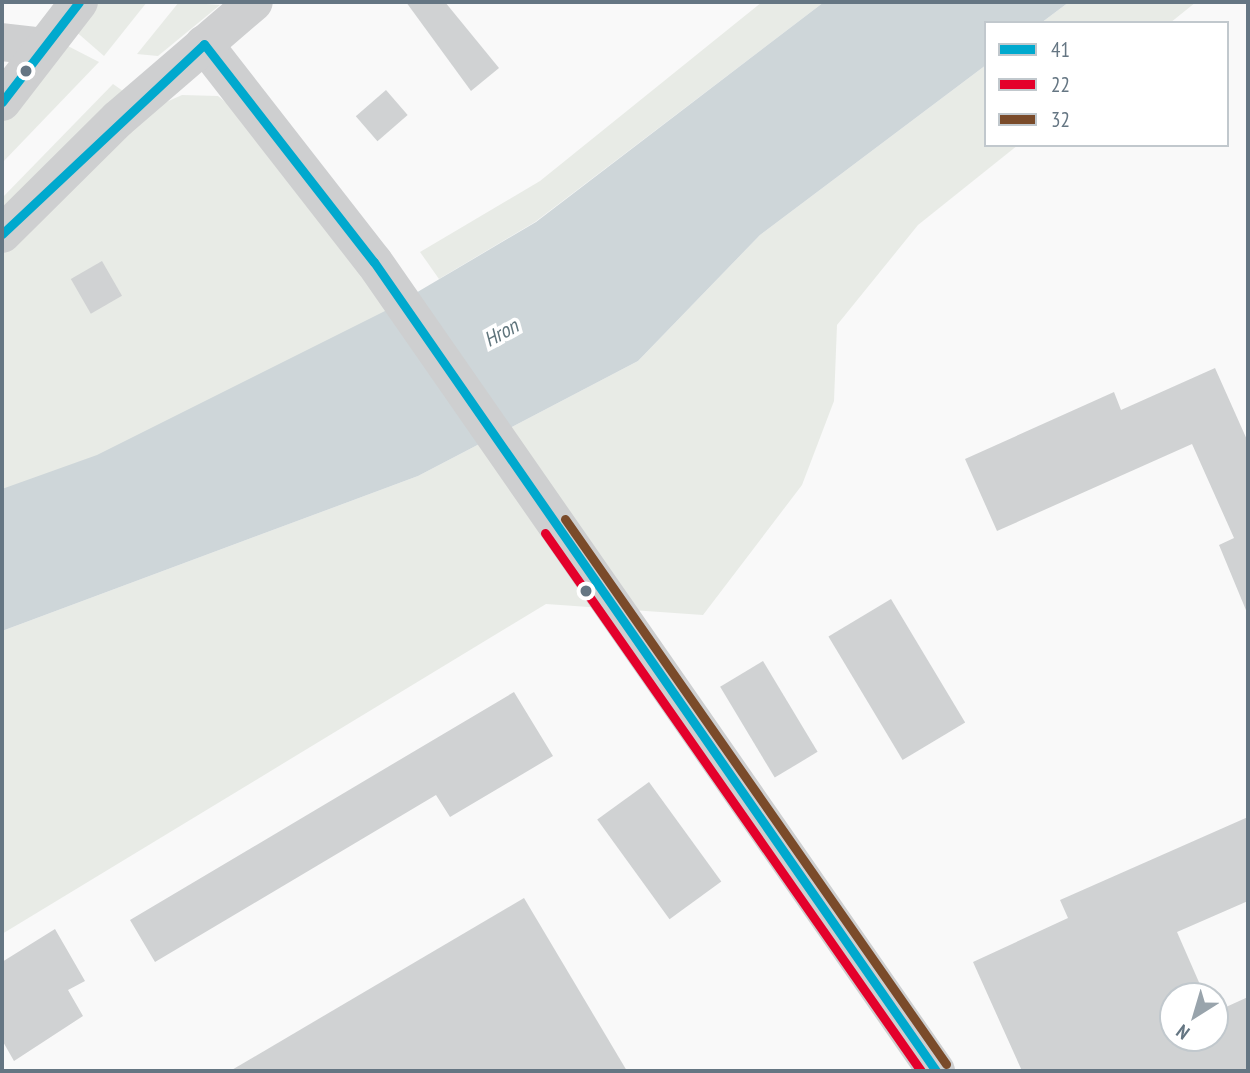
<!DOCTYPE html>
<style>
body{margin:0}
#map{position:relative;width:1250px;height:1073px;overflow:hidden;background:#f9f9f9;font-family:"PT Sans Narrow",sans-serif}
div>[style]{position:absolute}
.green>*{inset:0;background:#e8ebe6}
.water>*{inset:0;background:#ced6d9}
.building>*{inset:0;background:#d0d2d3;transform-origin:0 0}
.minor>*{height:38px;margin:-19px;padding:0 19px;transform-origin:19px;border-radius:19px;background:#cecfd0}
.bus-1>*{height:9px;margin:-4.5px;padding:0 4.5px;transform-origin:4.5px;border-radius:4.5px;background:#00a9ce}
.bus-2>*{height:9px;margin:-4.5px;padding:0 4.5px;transform-origin:4.5px;border-radius:4.5px;background:#e4002b}
.bus-3>*{height:9px;margin:-4.5px;padding:0 4.5px;transform-origin:4.5px;border-radius:4.5px;background:#7a4b2a}
.dots>*{width:19px;height:19px;translate:-50% -50%;box-sizing:border-box;border:4px solid #fff;border-radius:50%}
span{translate:-50% -50%;white-space:nowrap;text-align:center;line-height:1.15;-webkit-text-stroke:7px #fff;paint-order:stroke}
.water-label{font-size:21px;color:#60757c;font-style:italic}
.frame{position:absolute;inset:0;border:4px solid #657683;pointer-events:none}
.legend{position:absolute;left:984px;top:21px;width:245px;height:126px;box-sizing:border-box;background:#fff;border:2px solid #c1c8cd;margin:0;padding:9px 12px;list-style:none;font-size:21px;color:#657683}
.legend li{display:flex;align-items:center;gap:14px;height:35px}
.legend b{width:35px;border:2px solid #c1c8cd}
.north{position:absolute;left:1159px;top:982px;width:70px;height:70px;box-sizing:border-box;background:#fff;border:2px solid #c1c8cd;border-radius:50%;rotate:217deg;font-size:19px;font-weight:700;line-height:28px;text-align:center;color:#657683}
.north::after{content:'';display:block;margin:auto;width:24px;height:32px;background:#99a4ac;clip-path:polygon(50% 0,100% 100%,50% 72%,0 100%)}
</style>
<div id="map">
<div class="green">
<i style="clip-path:polygon(93px 2px,147px 2px,104px 56px,73px 29px)"></i>
<i style="clip-path:polygon(179px 2px,220px 5px,158px 56px,137px 54px)"></i>
<i style="clip-path:polygon(762px 2px,824px 2px,535px 222px,439px 279px,420px 252px,540px 181px)"></i>
<i style="clip-path:polygon(1069px 2px,1196px 2px,1170px 23px,1041px 23px)"></i>
<i style="clip-path:polygon(62px 43px,99px 62px,2px 163px,2px 117px)"></i>
<i style="clip-path:polygon(986px 65px,986px 145px,1018px 145px,918px 225px,837px 325px,834px 401px,802px 485px,703px 615px,546px 604px,2px 934px,2px 631px,418px 476px,638px 361px,760px 235px)"></i>
<i style="clip-path:polygon(113px 84px,123px 91px,2px 217px,2px 198px)"></i>
<i style="clip-path:polygon(182px 95px,218px 96px,244px 117px,391px 309px,101px 460px,2px 490px,2px 252px,146px 111px)"></i>
</div>
<div class="water">
<i style="clip-path:polygon(824px 2px,1069px 2px,1041px 23px,986px 23px,986px 65px,760px 235px,638px 361px,418px 476px,2px 631px,2px 489px,97px 455px,387px 310px,536px 222px)"></i>
</div>
<div class="building">
<i style="clip-path:polygon(406px 2px,445px 2px,499px 68px,471px 91px)"></i>
<i style="left:386px;top:90px;width:33px;height:40px;rotate:49deg"></i>
<i style="left:102px;top:261px;width:40px;height:36px;rotate:60deg"></i>
<i style="clip-path:polygon(1215px 368px,1248px 442px,1248px 615px,1219px 545px,1234px 538px,1192px 444px,997px 531px,965px 459px,1114px 392px,1121px 410px)"></i>
<i style="left:891px;top:599px;width:144px;height:73px;rotate:59deg"></i>
<i style="left:763px;top:661px;width:106px;height:50px;rotate:59deg"></i>
<i style="clip-path:polygon(514px 692px,553px 756px,450px 817px,436px 795px,155px 962px,130px 920px)"></i>
<i style="left:649px;top:782px;width:123px;height:64px;rotate:54deg"></i>
<i style="clip-path:polygon(1248px 817px,1248px 901px,1177px 932px,1205px 996px,1173px 996px,1173px 1038px,1215px 1038px,1215px 1012px,1248px 997px,1248px 1071px,1022px 1071px,973px 962px,1068px 918px,1060px 900px)"></i>
<i style="clip-path:polygon(524px 898px,627px 1071px,230px 1071px)"></i>
<i style="clip-path:polygon(55px 929px,85px 981px,68px 990px,83px 1016px,14px 1061px,2px 1040px,2px 962px)"></i>
</div>
<div class="minor">
<i style="left:2px;top:42px;width:42px;rotate:6.8deg"></i>
<i style="left:204px;top:44px;width:276px;rotate:52.1deg"></i>
<i style="left:374px;top:262px;width:985px;rotate:55.21deg"></i>
<i style="left:2px;top:102px;width:126px;rotate:-52.4deg"></i>
<i style="left:2px;top:234px;width:163px;rotate:-44.8deg"></i>
<i style="left:118px;top:119px;width:179px;rotate:-40.7deg"></i>
</div>
<div class="bus-1">
<i style="left:2px;top:102px;width:126px;rotate:-52.4deg"></i>
<i style="left:2px;top:234px;width:277px;rotate:-43.2deg"></i>
<i style="left:204px;top:44px;width:276px;rotate:52.1deg"></i>
<i style="left:374px;top:262px;width:985px;rotate:55.21deg"></i>
</div>
<div class="bus-2">
<i style="left:545px;top:533px;width:656px;rotate:55.05deg"></i>
</div>
<div class="bus-3">
<i style="left:565px;top:519px;width:665px;rotate:55.04deg"></i>
</div>
<div class="dots">
<i style="left:26px;top:71px;background:#657683"></i>
<i style="left:586px;top:591px;background:#657683"></i>
</div>
<div class="water-label">
<span style="left:501px;top:333px;rotate:-29deg">Hron</span>
</div>
<div class="frame"></div>
<ul class="legend">
<li><b style="height:9px;background:#00a9ce"></b>41</li>
<li><b style="height:9px;background:#e4002b"></b>22</li>
<li><b style="height:9px;background:#7a4b2a"></b>32</li>
</ul>
<div class="north">N</div>
</div>
